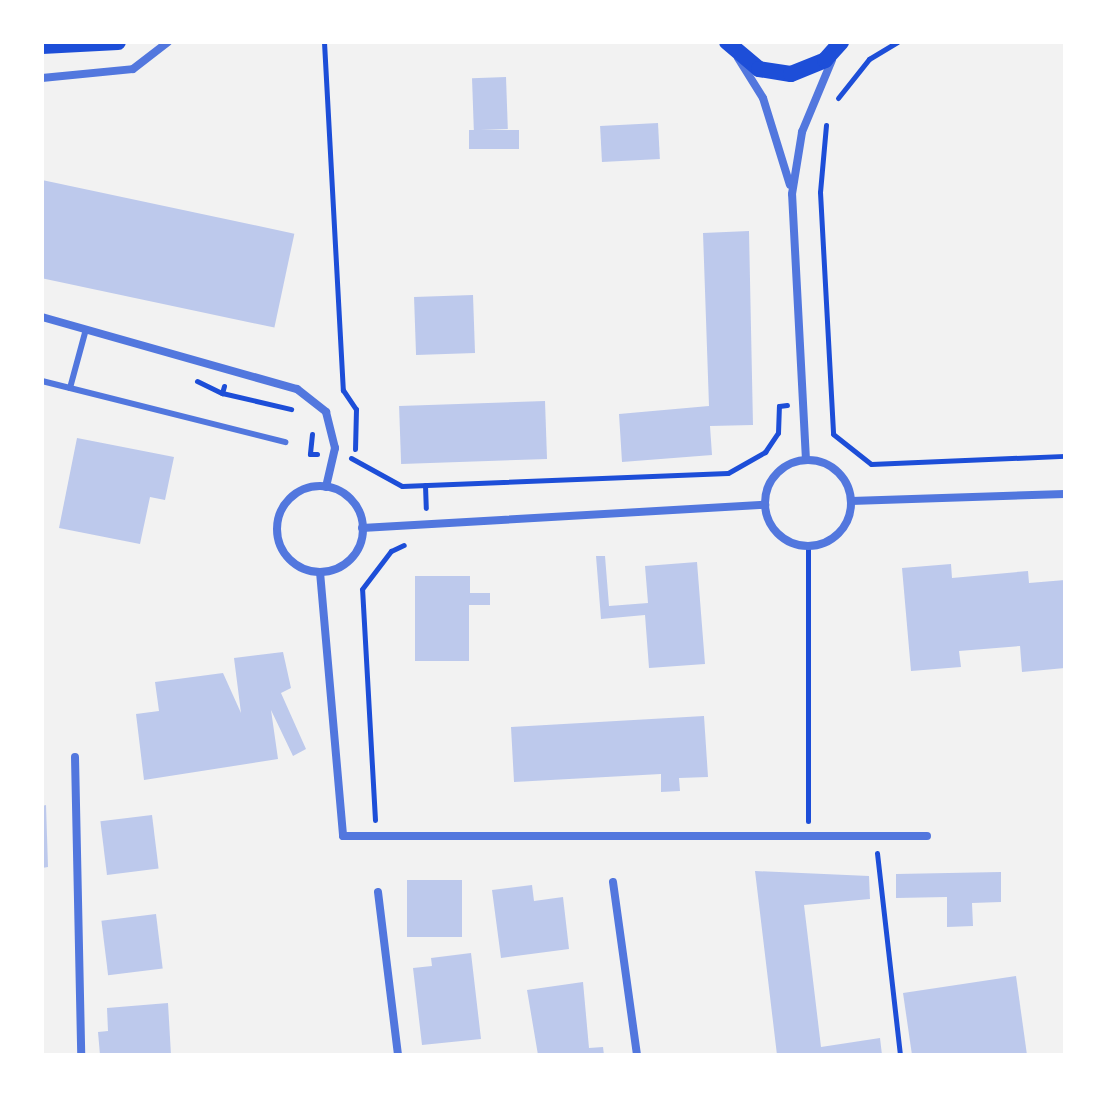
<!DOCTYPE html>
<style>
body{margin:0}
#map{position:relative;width:1107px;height:1097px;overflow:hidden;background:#f2f2f2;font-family:"Source Sans 3",sans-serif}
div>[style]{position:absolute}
.building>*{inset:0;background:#bdc9ec;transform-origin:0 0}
.path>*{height:5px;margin:-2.5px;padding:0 2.5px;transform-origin:2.5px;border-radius:2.5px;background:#1d4ed8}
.service>*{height:6px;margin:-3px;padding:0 3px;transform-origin:3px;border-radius:3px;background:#5277de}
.minor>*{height:8px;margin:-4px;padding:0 4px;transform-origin:4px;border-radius:4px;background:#5277de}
.minor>.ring{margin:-4px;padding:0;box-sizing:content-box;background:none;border:8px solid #5277de;border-radius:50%}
.secondary>*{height:16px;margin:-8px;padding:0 8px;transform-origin:8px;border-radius:8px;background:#1d4ed8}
span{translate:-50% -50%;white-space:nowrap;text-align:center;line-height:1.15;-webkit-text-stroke:8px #fff;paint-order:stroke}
.frame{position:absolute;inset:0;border:44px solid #fff;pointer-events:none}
</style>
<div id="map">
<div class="building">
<i style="left:506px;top:77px;width:52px;height:34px;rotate:88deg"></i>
<i style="left:658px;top:123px;width:36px;height:58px;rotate:87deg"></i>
<i style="left:519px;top:130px;width:19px;height:50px;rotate:90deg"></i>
<i style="left:42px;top:180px;width:258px;height:96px;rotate:12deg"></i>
<i style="clip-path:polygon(749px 231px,753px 425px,710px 426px,712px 455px,622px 462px,619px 414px,709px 406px,703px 233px)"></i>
<i style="left:473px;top:295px;width:58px;height:59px;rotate:88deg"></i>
<i style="left:545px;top:401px;width:58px;height:146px;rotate:88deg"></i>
<i style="clip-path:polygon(77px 438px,174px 457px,165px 500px,150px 497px,140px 544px,59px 528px)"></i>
<i style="clip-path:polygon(596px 556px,605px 556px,609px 606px,648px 603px,645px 566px,697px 562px,705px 664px,649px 668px,645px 615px,601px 619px)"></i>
<i style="clip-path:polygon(951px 564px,952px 578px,1028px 571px,1029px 583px,1065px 580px,1065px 668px,1022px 672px,1020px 646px,959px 651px,961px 667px,911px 671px,902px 568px)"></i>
<i style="clip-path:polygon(415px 576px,470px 576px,470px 593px,490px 593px,490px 605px,469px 605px,469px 661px,415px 661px)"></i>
<i style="clip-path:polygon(283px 652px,291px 688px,281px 693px,306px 749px,293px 756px,271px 710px,278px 759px,144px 780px,136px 714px,159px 711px,155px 682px,223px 673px,241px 713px,234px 658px)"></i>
<i style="clip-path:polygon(704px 716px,708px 777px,679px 778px,680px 791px,661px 792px,661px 774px,514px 782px,511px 727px)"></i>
<i style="clip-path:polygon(46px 805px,48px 867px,42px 868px,42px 806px)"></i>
<i style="left:152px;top:815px;width:54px;height:52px;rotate:83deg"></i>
<i style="clip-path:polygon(755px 871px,869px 876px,870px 899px,804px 905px,821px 1047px,880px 1038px,882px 1055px,777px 1055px)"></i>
<i style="clip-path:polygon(1001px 872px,1001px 902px,972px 903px,973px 926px,947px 927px,947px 897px,896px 898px,896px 874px)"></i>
<i style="left:462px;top:880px;width:57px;height:55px;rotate:90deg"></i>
<i style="clip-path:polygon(532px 885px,534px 901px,563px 897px,569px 949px,501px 958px,492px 890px)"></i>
<i style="left:156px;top:914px;width:55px;height:55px;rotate:83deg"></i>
<i style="clip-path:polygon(471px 953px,481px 1039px,422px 1045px,413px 968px,432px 966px,431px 958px)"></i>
<i style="clip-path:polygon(1016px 976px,1027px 1055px,912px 1055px,903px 993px)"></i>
<i style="clip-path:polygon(583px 982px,589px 1048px,603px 1047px,604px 1055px,538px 1055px,527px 990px)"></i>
<i style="clip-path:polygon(168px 1003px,171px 1055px,100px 1055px,98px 1032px,108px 1031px,107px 1008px)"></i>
</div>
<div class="path">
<i style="left:324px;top:42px;width:349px;rotate:86.9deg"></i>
<i style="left:343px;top:390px;width:23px;rotate:56deg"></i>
<i style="left:356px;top:409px;width:40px;rotate:91.4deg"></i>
<i style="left:838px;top:98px;width:50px;rotate:-51.5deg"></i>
<i style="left:869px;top:59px;width:33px;rotate:-31deg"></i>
<i style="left:826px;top:125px;width:67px;rotate:95.1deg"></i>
<i style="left:820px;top:192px;width:242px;rotate:86.9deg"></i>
<i style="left:833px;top:434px;width:48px;rotate:38.3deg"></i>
<i style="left:871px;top:464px;width:194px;rotate:-2.4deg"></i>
<i style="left:197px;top:381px;width:28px;rotate:26deg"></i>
<i style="left:224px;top:386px;width:7px;rotate:106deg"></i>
<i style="left:222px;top:393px;width:71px;rotate:13.1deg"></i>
<i style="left:312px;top:434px;width:20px;rotate:96deg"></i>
<i style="left:310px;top:454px;width:7px"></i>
<i style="left:351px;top:458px;width:58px;rotate:28.8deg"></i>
<i style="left:402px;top:486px;width:326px;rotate:-2.3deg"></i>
<i style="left:728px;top:473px;width:43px;rotate:-29.6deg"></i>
<i style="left:765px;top:452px;width:23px;rotate:-56deg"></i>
<i style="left:778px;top:433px;width:27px;rotate:-88deg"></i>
<i style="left:779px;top:406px;width:8px;rotate:-7deg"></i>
<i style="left:425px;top:485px;width:23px;rotate:88deg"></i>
<i style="left:808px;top:545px;width:276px;rotate:90deg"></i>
<i style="left:375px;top:820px;width:231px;rotate:-93.2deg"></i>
<i style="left:362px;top:589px;width:48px;rotate:-52.7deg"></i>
<i style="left:391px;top:551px;width:14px;rotate:-25deg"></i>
<i style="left:877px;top:853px;width:203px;rotate:83.5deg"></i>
</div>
<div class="service">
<i style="left:42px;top:381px;width:251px;rotate:14.1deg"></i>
<i style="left:70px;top:388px;width:61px;rotate:-74.8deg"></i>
</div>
<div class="minor">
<i style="left:738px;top:58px;width:47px;rotate:58deg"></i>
<i style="left:763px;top:98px;width:91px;rotate:72.8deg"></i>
<i style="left:42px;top:78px;width:91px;rotate:-5.6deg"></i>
<i style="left:133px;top:69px;width:44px;rotate:-37.6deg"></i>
<i style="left:42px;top:317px;width:265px;rotate:15.8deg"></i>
<i style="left:297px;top:389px;width:37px;rotate:38deg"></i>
<i style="left:326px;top:412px;width:37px;rotate:76deg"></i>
<i style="left:335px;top:448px;width:40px;rotate:103deg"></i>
<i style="left:806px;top:460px;width:266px;rotate:-93deg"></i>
<i style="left:792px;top:194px;width:63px;rotate:-80.8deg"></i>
<i style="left:802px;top:132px;width:78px;rotate:-67.4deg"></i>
<i class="ring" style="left:765px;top:460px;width:78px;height:78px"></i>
<i class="ring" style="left:277px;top:486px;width:78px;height:78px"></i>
<i style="left:851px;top:501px;width:214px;rotate:-1.9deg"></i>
<i style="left:362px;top:528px;width:404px;rotate:-3.3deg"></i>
<i style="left:320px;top:572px;width:265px;rotate:85deg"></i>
<i style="left:343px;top:836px;width:584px"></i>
<i style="left:75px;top:757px;width:298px;rotate:88.8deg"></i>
<i style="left:613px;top:882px;width:175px;rotate:82.1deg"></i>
<i style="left:378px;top:892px;width:164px;rotate:83deg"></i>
</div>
<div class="secondary">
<i style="left:727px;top:42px;width:42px;rotate:40.2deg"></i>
<i style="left:759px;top:69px;width:32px;rotate:9deg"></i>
<i style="left:791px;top:74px;width:37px;rotate:-22deg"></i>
<i style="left:825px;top:60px;width:24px;rotate:-48deg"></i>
<i style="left:42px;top:46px;width:76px;rotate:-3deg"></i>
</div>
<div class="frame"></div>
</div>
